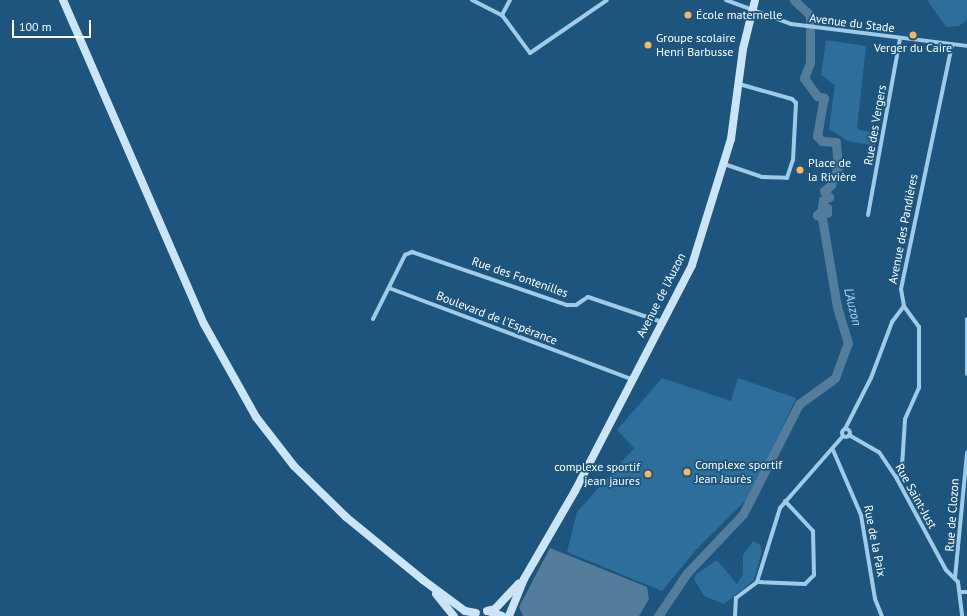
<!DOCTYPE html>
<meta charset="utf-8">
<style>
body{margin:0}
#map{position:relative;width:967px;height:616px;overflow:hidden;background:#1d557e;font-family:"PT Sans",sans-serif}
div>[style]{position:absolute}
.green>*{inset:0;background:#2d6e9b}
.water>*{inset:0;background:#547d9b}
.river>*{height:9px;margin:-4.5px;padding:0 4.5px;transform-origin:4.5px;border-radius:4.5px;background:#547d9b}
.minor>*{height:4px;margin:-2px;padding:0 2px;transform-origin:2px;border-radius:2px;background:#a0cbe8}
.minor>.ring{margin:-2px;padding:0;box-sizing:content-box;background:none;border:4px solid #a0cbe8;border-radius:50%}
.secondary>*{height:8px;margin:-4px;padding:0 4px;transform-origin:4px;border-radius:4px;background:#cbe4f6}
.dots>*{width:11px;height:11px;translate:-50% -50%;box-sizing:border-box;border:2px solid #1d557e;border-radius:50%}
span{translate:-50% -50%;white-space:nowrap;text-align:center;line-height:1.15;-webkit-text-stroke:3.5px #1d557e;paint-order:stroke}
.poi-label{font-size:12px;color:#fff}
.left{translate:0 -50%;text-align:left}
.right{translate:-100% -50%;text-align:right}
.street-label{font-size:12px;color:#fff}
.water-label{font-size:13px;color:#abd4f0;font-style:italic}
.scale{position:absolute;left:12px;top:20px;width:79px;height:18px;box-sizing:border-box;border:2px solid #fff;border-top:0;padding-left:5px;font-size:12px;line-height:14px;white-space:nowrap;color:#fff;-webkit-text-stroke:3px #1d557e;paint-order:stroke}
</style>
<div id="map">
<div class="green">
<i style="clip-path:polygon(927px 0,967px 0,967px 20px,959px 26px,946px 27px)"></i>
<i style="clip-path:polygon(826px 40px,866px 46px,857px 129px,878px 134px,875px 146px,848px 141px,829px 129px,835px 85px,821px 75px)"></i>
<i style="clip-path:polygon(662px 378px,731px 401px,738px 378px,796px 398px,750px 496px,695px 551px,662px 591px,567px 552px,577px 512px,634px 448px,617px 430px)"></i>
<i style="clip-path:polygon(753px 541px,760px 544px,762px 551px,754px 580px,724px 604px,704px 596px,694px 579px,696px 574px,717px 560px,737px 584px,743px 574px,743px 555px)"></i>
</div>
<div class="water">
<i style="clip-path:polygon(550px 548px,647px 587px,649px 599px,639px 616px,523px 616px,519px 607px)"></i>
</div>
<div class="river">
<i style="left:658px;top:616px;width:52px;rotate:-56deg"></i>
<i style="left:687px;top:573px;width:81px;rotate:-46.5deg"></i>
<i style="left:743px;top:514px;width:123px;rotate:-63deg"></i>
<i style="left:799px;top:404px;width:44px;rotate:-35.8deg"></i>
<i style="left:835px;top:378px;width:37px;rotate:-70deg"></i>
<i style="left:848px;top:343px;width:38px;rotate:-107deg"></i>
<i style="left:837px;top:307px;width:90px;rotate:-99.6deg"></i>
<i style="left:822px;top:218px;width:6px;rotate:-149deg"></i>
<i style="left:817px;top:215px;width:4px;rotate:-45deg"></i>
<i style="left:820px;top:212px;width:7px;rotate:8deg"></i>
<i style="left:827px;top:213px;width:5px;rotate:-90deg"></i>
<i style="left:827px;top:208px;width:5px;rotate:-158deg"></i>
<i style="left:822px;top:206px;width:6px;rotate:-81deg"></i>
<i style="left:823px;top:200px;width:7px;rotate:-27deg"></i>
<i style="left:829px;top:197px;width:8px;rotate:-130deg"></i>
<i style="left:824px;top:191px;width:9px;rotate:-41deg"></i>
<i style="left:831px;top:185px;width:19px;rotate:-69deg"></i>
<i style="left:838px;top:167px;width:25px;rotate:-95deg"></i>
<i style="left:836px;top:142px;width:14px;rotate:-176deg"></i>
<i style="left:822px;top:141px;width:7px;rotate:-135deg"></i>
<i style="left:817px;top:136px;width:39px;rotate:-80deg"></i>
<i style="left:824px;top:98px;width:7px;rotate:-164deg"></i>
<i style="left:817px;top:96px;width:22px;rotate:-126deg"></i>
<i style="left:804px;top:78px;width:17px;rotate:-69deg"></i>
<i style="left:810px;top:62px;width:47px;rotate:-90deg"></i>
<i style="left:810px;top:15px;width:22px;rotate:-137deg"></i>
</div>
<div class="minor">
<i style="left:472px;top:0;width:34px;rotate:27deg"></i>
<i style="left:502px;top:15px;width:47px;rotate:53.6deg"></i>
<i style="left:530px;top:53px;width:93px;rotate:-34.5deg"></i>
<i style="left:726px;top:0;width:69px;rotate:20.3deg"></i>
<i style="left:791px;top:24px;width:177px;rotate:7.1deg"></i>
<i style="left:502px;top:15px;width:17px;rotate:-62deg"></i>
<i style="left:724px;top:164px;width:40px;rotate:18.9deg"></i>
<i style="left:762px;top:177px;width:25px;rotate:2deg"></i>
<i style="left:787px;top:178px;width:19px;rotate:-72deg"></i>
<i style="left:793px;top:160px;width:57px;rotate:-87deg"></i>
<i style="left:796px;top:103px;width:6px;rotate:-135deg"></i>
<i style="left:792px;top:99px;width:55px;rotate:-164.2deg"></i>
<i style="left:868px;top:215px;width:179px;rotate:-79.7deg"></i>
<i style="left:389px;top:288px;width:259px;rotate:20.6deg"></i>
<i style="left:373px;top:319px;width:72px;rotate:-63.4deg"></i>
<i style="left:405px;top:255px;width:8px;rotate:-23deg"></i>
<i style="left:412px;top:252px;width:164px;rotate:18.9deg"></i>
<i style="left:567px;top:305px;width:9px"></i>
<i style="left:576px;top:305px;width:14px;rotate:-34deg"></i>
<i style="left:588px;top:297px;width:78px;rotate:18.7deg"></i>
<i style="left:967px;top:319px;width:55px;rotate:90deg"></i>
<i class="ring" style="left:842px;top:429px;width:4px;height:4px"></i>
<i style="left:845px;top:429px;width:57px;rotate:-63deg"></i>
<i style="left:871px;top:378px;width:60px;rotate:-69.4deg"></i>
<i style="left:892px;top:322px;width:20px;rotate:-53deg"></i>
<i style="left:904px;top:306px;width:17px;rotate:-100deg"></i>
<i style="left:901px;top:289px;width:249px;rotate:-78.2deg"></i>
<i style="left:849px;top:435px;width:34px;rotate:30deg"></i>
<i style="left:879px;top:452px;width:32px;rotate:56deg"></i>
<i style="left:897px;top:479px;width:103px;rotate:61.7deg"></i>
<i style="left:946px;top:570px;width:17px;rotate:45deg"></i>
<i style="left:958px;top:582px;width:34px;rotate:83deg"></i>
<i style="left:833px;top:450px;width:71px;rotate:66.7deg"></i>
<i style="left:861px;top:515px;width:85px;rotate:80.5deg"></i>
<i style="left:875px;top:599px;width:18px;rotate:68deg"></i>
<i style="left:897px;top:479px;width:14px;rotate:-69deg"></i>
<i style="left:902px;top:466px;width:47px;rotate:-86.3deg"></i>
<i style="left:905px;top:419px;width:34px;rotate:-66deg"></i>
<i style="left:919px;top:388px;width:61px;rotate:-90deg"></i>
<i style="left:919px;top:327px;width:26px;rotate:-126deg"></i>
<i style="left:955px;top:578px;width:126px;rotate:-84.5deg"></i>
<i style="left:757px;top:582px;width:48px;rotate:2.4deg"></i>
<i style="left:805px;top:584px;width:13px;rotate:-45deg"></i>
<i style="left:814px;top:575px;width:44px;rotate:-91.3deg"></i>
<i style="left:813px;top:531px;width:41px;rotate:-133deg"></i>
<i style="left:960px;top:592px;width:7px"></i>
<i style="left:735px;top:616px;width:18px;rotate:-87deg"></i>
<i style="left:736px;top:598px;width:26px;rotate:-37deg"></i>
<i style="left:757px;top:582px;width:77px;rotate:-72.7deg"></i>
<i style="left:780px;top:508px;width:96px;rotate:-48.8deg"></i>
</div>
<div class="secondary">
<i style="left:63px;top:0;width:353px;rotate:66.5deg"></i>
<i style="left:204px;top:324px;width:107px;rotate:60.8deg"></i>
<i style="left:256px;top:417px;width:62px;rotate:52.2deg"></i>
<i style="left:294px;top:466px;width:73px;rotate:44.4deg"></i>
<i style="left:346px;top:517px;width:99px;rotate:39.3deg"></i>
<i style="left:423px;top:580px;width:52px;rotate:36.4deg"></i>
<i style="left:465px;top:611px;width:11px;rotate:10deg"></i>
<i style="left:436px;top:594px;width:28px;rotate:51deg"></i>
<i style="left:487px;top:611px;width:8px;rotate:-14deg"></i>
<i style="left:495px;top:609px;width:35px;rotate:-47deg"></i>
<i style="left:488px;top:611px;width:15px;rotate:20deg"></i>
<i style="left:509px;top:616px;width:40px;rotate:-68deg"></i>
<i style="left:524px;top:579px;width:102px;rotate:-59.9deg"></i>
<i style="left:575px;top:491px;width:254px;rotate:-62.6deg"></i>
<i style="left:692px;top:265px;width:132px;rotate:-72.8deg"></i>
<i style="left:731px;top:139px;width:91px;rotate:-82.4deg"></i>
<i style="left:743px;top:49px;width:50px;rotate:-76.2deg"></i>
</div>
<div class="dots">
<i style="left:688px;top:15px;background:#f8b65f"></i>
<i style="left:913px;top:35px;background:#f8b65f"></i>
<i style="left:648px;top:45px;background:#f8b65f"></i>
<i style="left:800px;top:170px;background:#f8b65f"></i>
<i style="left:687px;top:472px;background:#f8b65f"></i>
<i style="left:648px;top:474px;background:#f8b65f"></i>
</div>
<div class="poi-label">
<span class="left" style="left:696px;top:15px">École maternelle</span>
<span class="left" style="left:656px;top:45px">Groupe scolaire<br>Henri Barbusse</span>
<span style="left:913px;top:48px">Verger du Caire</span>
<span class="left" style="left:808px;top:170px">Place de<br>la Rivière</span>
<span class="left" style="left:695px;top:472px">Complexe sportif<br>Jean Jaurès</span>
<span class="right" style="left:640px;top:474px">complexe sportif<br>jean jaures</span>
</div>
<div class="street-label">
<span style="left:852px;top:23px;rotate:7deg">Avenue du Stade</span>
<span style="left:875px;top:125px;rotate:-80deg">Rue des Vergers</span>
<span style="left:903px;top:229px;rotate:-79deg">Avenue des Pandières</span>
<span style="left:520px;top:277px;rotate:19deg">Rue des Fontenilles</span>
<span style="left:661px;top:295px;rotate:-63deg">Avenue de l'Auzon</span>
<span style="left:497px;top:318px;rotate:21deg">Boulevard de l'Espérance</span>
<span style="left:916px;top:496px;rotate:61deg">Rue Saint-Just</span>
<span style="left:952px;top:515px;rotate:-86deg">Rue de Clozon</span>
<span style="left:875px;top:541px;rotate:79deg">Rue de la Paix</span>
</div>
<div class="water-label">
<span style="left:852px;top:307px;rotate:76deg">L'Auzon</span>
</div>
<div class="scale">100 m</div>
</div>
